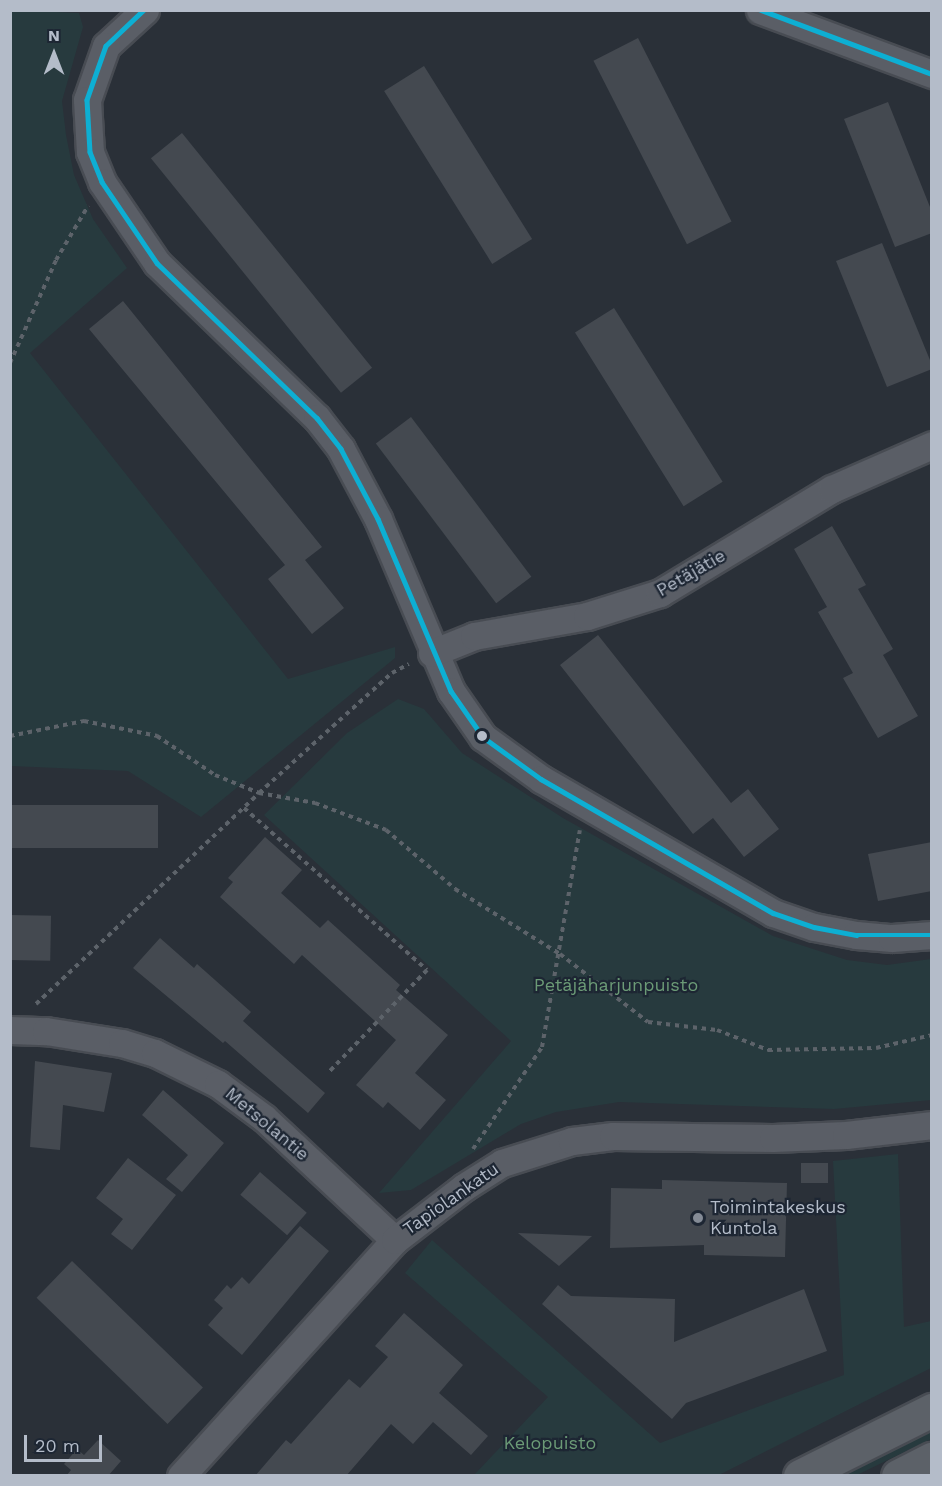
<!DOCTYPE html>
<meta charset="utf-8">
<style>
body{margin:0}
#map{position:relative;width:942px;height:1486px;overflow:hidden;background:#2a3038;font-family:"Work Sans",sans-serif}
div>[style]{position:absolute}
.green>*{inset:0;background:#273a3e}
.building>*{inset:0;background:#444950;transform-origin:0 0}
.path>*{height:4px;margin-top:-2px;transform-origin:0;background:repeating-linear-gradient(90deg,#5d636a 0 4.5px,transparent 0 9px)}
.roads{filter:drop-shadow(2px 0 #484c53) drop-shadow(-2px 0 #484c53) drop-shadow(0 2px #484c53) drop-shadow(0 -2px #484c53)}
.minor>*{height:27px;margin:-13.5px;padding:0 13.5px;transform-origin:13.5px;border-radius:13.5px;background:#5a5e66}
.major>*{height:33px;margin:-16.5px;padding:0 16.5px;transform-origin:16.5px;border-radius:16.5px;background:#5c6168}
.bus-1>*{height:4.5px;margin:-2.25px;padding:0 2.25px;transform-origin:2.25px;border-radius:2.25px;background:#0dafd3}
.dots>*{width:16px;height:16px;translate:-50% -50%;box-sizing:border-box;border:3px solid #1d2633;border-radius:50%}
span{translate:-50% -50%;white-space:nowrap;text-align:center;line-height:1.15;-webkit-text-stroke:4.5px #1d2633;paint-order:stroke}
.street-label{font-size:18px;color:#b4bcc9}
.park-label{font-size:18px;color:#6b9a76}
.poi-label{font-size:18px;color:#b4bcc9}
.left{translate:0 -50%;text-align:left}
.frame{position:absolute;inset:0;border:12px solid #b4bcc9;pointer-events:none}
.north{position:absolute;left:24px;top:24px;width:60px;height:60px;-webkit-text-stroke:4px #1d2633;paint-order:stroke;rotate:0deg;font-size:16px;font-weight:700;line-height:24px;text-align:center;color:#b4bcc9}
.north::after{content:'';display:block;margin:auto;width:21px;height:27px;background:#b4bcc9;clip-path:polygon(50% 0,100% 100%,50% 72%,0 100%)}
.scale{position:absolute;left:24px;top:1435px;width:78px;height:27px;box-sizing:border-box;border:3px solid #b4bcc9;border-top:0;padding-left:8px;font-size:18px;line-height:21px;white-space:nowrap;color:#b4bcc9;-webkit-text-stroke:4px #1d2633;paint-order:stroke}
</style>
<div id="map">
<div class="green">
<i style="clip-path:polygon(11px 10px,79px 13px,83px 27px,62px 101px,66px 135px,74px 175px,93px 219px,127px 268px,30px 353px,288px 679px,395px 647px,395px 658px,201px 817px,128px 771px,11px 766px)"></i>
<i style="clip-path:polygon(398px 699px,424px 709px,462px 753px,563px 818px,773px 936px,847px 960px,887px 965px,931px 959px,931px 1100px,834px 1109px,619px 1102px,556px 1112px,521px 1124px,411px 1190px,379px 1193px,511px 1041px,264px 815px,347px 733px)"></i>
<i style="clip-path:polygon(898px 1154px,904px 1327px,931px 1321px,931px 1368px,719px 1475px,474px 1475px,548px 1397px,405px 1273px,432px 1240px,660px 1443px,844px 1375px,833px 1161px)"></i>
<i style="clip-path:polygon(931px 1428px,931px 1439px,857px 1475px,837px 1476px)"></i>
</div>
<div class="building">
<i style="left:638px;top:38px;width:206px;height:50px;rotate:63deg"></i>
<i style="left:424px;top:66px;width:204px;height:47px;rotate:58deg"></i>
<i style="clip-path:polygon(888px 102px,932px 212px,932px 233px,895px 247px,844px 119px)"></i>
<i style="left:182px;top:133px;width:302px;height:40px;rotate:51deg"></i>
<i style="clip-path:polygon(882px 243px,932px 365px,932px 369px,887px 387px,836px 261px)"></i>
<i style="clip-path:polygon(123px 301px,322px 547px,305px 560px,344px 608px,312px 634px,268px 579px,285px 565px,89px 329px)"></i>
<i style="left:614px;top:308px;width:205px;height:46px;rotate:58deg"></i>
<i style="left:411px;top:417px;width:200px;height:44px;rotate:53deg"></i>
<i style="clip-path:polygon(832px 526px,866px 585px,858px 589px,893px 649px,883px 655px,918px 716px,878px 738px,843px 678px,853px 673px,818px 612px,827px 607px,794px 549px)"></i>
<i style="clip-path:polygon(598px 635px,731px 803px,748px 789px,779px 829px,744px 857px,713px 818px,693px 834px,560px 665px)"></i>
<i style="left:10px;top:805px;width:148px;height:43px"></i>
<i style="clip-path:polygon(265px 837px,302px 870px,281px 893px,320px 928px,328px 920px,400px 985px,396px 990px,448px 1035px,415px 1073px,446px 1100px,420px 1130px,388px 1102px,383px 1108px,356px 1085px,396px 1040px,302px 955px,294px 964px,220px 897px,233px 882px,228px 878px)"></i>
<i style="clip-path:polygon(932px 842px,932px 891px,878px 901px,868px 854px)"></i>
<i style="left:10px;top:915px;width:41px;height:45px;rotate:1deg"></i>
<i style="clip-path:polygon(160px 938px,194px 968px,197px 964px,251px 1012px,243px 1021px,325px 1093px,308px 1113px,225px 1041px,223px 1043px,133px 968px)"></i>
<i style="clip-path:polygon(35px 1061px,112px 1073px,104px 1112px,63px 1105px,60px 1150px,30px 1147px)"></i>
<i style="clip-path:polygon(163px 1090px,224px 1143px,182px 1192px,166px 1179px,188px 1155px,142px 1115px)"></i>
<i style="clip-path:polygon(128px 1158px,176px 1195px,132px 1250px,111px 1234px,123px 1219px,96px 1198px)"></i>
<i style="left:801px;top:1163px;width:27px;height:20px"></i>
<i style="left:260px;top:1172px;width:62px;height:30px;rotate:41deg"></i>
<i style="clip-path:polygon(662px 1180px,787px 1183px,785px 1257px,704px 1255px,704px 1245px,610px 1248px,611px 1188px,662px 1189px)"></i>
<i style="clip-path:polygon(300px 1226px,329px 1251px,242px 1355px,208px 1325px,223px 1308px,214px 1300px,227px 1285px,231px 1289px,242px 1277px,249px 1284px)"></i>
<i style="clip-path:polygon(518px 1233px,592px 1236px,559px 1266px)"></i>
<i style="left:72px;top:1261px;width:182px;height:51px;rotate:44deg"></i>
<i style="clip-path:polygon(558px 1285px,571px 1296px,675px 1299px,674px 1342px,804px 1289px,827px 1351px,686px 1403px,672px 1419px,542px 1304px)"></i>
<i style="clip-path:polygon(404px 1313px,463px 1365px,439px 1393px,488px 1436px,471px 1455px,433px 1422px,413px 1444px,391px 1424px,346px 1476px,255px 1476px,286px 1440px,291px 1444px,349px 1379px,360px 1388px,388px 1357px,375px 1346px)"></i>
<i style="clip-path:polygon(98px 1440px,121px 1461px,108px 1476px,66px 1476px,71px 1470px,64px 1464px,77px 1449px,84px 1455px)"></i>
</div>
<div class="path">
<i style="left:10px;top:363px;width:113px;rotate:-65.9deg"></i>
<i style="left:56px;top:260px;width:63px;rotate:-59.3deg"></i>
<i style="left:10px;top:736px;width:76px;rotate:-11.5deg"></i>
<i style="left:84px;top:721px;width:75px;rotate:11.6deg"></i>
<i style="left:157px;top:736px;width:70px;rotate:33.9deg"></i>
<i style="left:215px;top:775px;width:48px;rotate:22.2deg"></i>
<i style="left:259px;top:793px;width:57px;rotate:10.1deg"></i>
<i style="left:315px;top:803px;width:76px;rotate:20.8deg"></i>
<i style="left:386px;top:830px;width:91px;rotate:40.5deg"></i>
<i style="left:455px;top:889px;width:123px;rotate:31.8deg"></i>
<i style="left:560px;top:954px;width:111px;rotate:37.7deg"></i>
<i style="left:648px;top:1022px;width:69px;rotate:6.6deg"></i>
<i style="left:717px;top:1030px;width:55px;rotate:21.4deg"></i>
<i style="left:768px;top:1050px;width:108px;rotate:-1.1deg"></i>
<i style="left:876px;top:1048px;width:57px;rotate:-13.1deg"></i>
<i style="left:244px;top:808px;width:244px;rotate:41.5deg"></i>
<i style="left:427px;top:970px;width:141px;rotate:133.9deg"></i>
<i style="left:36px;top:1004px;width:307px;rotate:-43.4deg"></i>
<i style="left:259px;top:793px;width:179px;rotate:-42.1deg"></i>
<i style="left:392px;top:673px;width:19px;rotate:-28deg"></i>
<i style="left:473px;top:1149px;width:123px;rotate:-55.9deg"></i>
<i style="left:542px;top:1047px;width:220px;rotate:-80.1deg"></i>
</div>
<div class="roads">
<div class="minor">
<i style="left:145px;top:10px;width:53px;rotate:137.3deg"></i>
<i style="left:106px;top:46px;width:57px;rotate:109.4deg"></i>
<i style="left:87px;top:100px;width:52px;rotate:86.7deg"></i>
<i style="left:90px;top:152px;width:32px;rotate:68deg"></i>
<i style="left:102px;top:182px;width:98px;rotate:55.8deg"></i>
<i style="left:157px;top:263px;width:223px;rotate:44.1deg"></i>
<i style="left:317px;top:418px;width:39px;rotate:52deg"></i>
<i style="left:341px;top:449px;width:79px;rotate:62.1deg"></i>
<i style="left:378px;top:519px;width:187px;rotate:67deg"></i>
<i style="left:451px;top:691px;width:56px;rotate:55.2deg"></i>
<i style="left:483px;top:737px;width:72px;rotate:35.9deg"></i>
<i style="left:541px;top:779px;width:268px;rotate:30deg"></i>
<i style="left:773px;top:913px;width:43px;rotate:18.9deg"></i>
<i style="left:814px;top:927px;width:43px;rotate:10.8deg"></i>
<i style="left:856px;top:935px;width:36px;rotate:5deg"></i>
<i style="left:892px;top:938px;width:40px;rotate:-4.3deg"></i>
<i style="left:760px;top:10px;width:184px;rotate:20.4deg"></i>
<i style="left:432px;top:653px;width:45px;rotate:-22deg"></i>
<i style="left:474px;top:636px;width:115px;rotate:-10deg"></i>
<i style="left:587px;top:616px;width:77px;rotate:-17.5deg"></i>
<i style="left:660px;top:593px;width:201px;rotate:-31.2deg"></i>
<i style="left:832px;top:489px;width:109px;rotate:-23.7deg"></i>
<i style="left:10px;top:1030px;width:36px;rotate:2deg"></i>
<i style="left:46px;top:1031px;width:77px;rotate:9deg"></i>
<i style="left:122px;top:1043px;width:34px;rotate:17deg"></i>
<i style="left:155px;top:1053px;width:70px;rotate:26.2deg"></i>
<i style="left:218px;top:1084px;width:57px;rotate:36.5deg"></i>
<i style="left:264px;top:1118px;width:179px;rotate:43deg"></i>
<i style="left:181px;top:1476px;width:319px;rotate:-47.8deg"></i>
<i style="left:395px;top:1240px;width:87px;rotate:-37.5deg"></i>
<i style="left:464px;top:1187px;width:45px;rotate:-32.3deg"></i>
<i style="left:502px;top:1163px;width:73px;rotate:-17.4deg"></i>
<i style="left:572px;top:1141px;width:41px;rotate:-7deg"></i>
<i style="left:613px;top:1136px;width:160px;rotate:0.7deg"></i>
<i style="left:773px;top:1138px;width:73px;rotate:-2.4deg"></i>
<i style="left:846px;top:1135px;width:87px;rotate:-6.6deg"></i>
</div>
<div class="major">
<i style="left:800px;top:1476px;width:148px;rotate:-26.6deg"></i>
<i style="left:898px;top:1476px;width:38px;rotate:-27deg"></i>
</div>
</div>
<div class="bus-1">
<i style="left:144px;top:10px;width:52px;rotate:136.5deg"></i>
<i style="left:106px;top:46px;width:57px;rotate:109.4deg"></i>
<i style="left:87px;top:100px;width:52px;rotate:86.7deg"></i>
<i style="left:90px;top:152px;width:32px;rotate:68deg"></i>
<i style="left:102px;top:182px;width:98px;rotate:55.8deg"></i>
<i style="left:157px;top:263px;width:223px;rotate:44.1deg"></i>
<i style="left:317px;top:418px;width:39px;rotate:52deg"></i>
<i style="left:341px;top:449px;width:79px;rotate:62.1deg"></i>
<i style="left:378px;top:519px;width:187px;rotate:67deg"></i>
<i style="left:451px;top:691px;width:56px;rotate:55.2deg"></i>
<i style="left:483px;top:737px;width:72px;rotate:35.9deg"></i>
<i style="left:541px;top:779px;width:268px;rotate:30deg"></i>
<i style="left:773px;top:913px;width:43px;rotate:18.9deg"></i>
<i style="left:814px;top:927px;width:43px;rotate:10.8deg"></i>
<i style="left:856px;top:935px;width:76px"></i>
<i style="left:761px;top:10px;width:183px;rotate:20.5deg"></i>
</div>
<div class="dots">
<i style="left:482px;top:736px;background:#b4bcc9"></i>
<i style="left:698px;top:1218px;background:#848b96"></i>
</div>
<div class="street-label">
<span style="left:691px;top:573px;rotate:-30deg">Petäjätie</span>
<span style="left:267px;top:1124px;rotate:40deg">Metsolantie</span>
<span style="left:451px;top:1199px;rotate:-35deg">Tapiolankatu</span>
</div>
<div class="park-label">
<span style="left:616px;top:985px">Petäjäharjunpuisto</span>
<span style="left:550px;top:1443px">Kelopuisto</span>
</div>
<div class="poi-label">
<span class="left" style="left:710px;top:1218px">Toimintakeskus<br>Kuntola</span>
</div>
<div class="frame"></div>
<div class="north">N</div>
<div class="scale">20 m</div>
</div>
